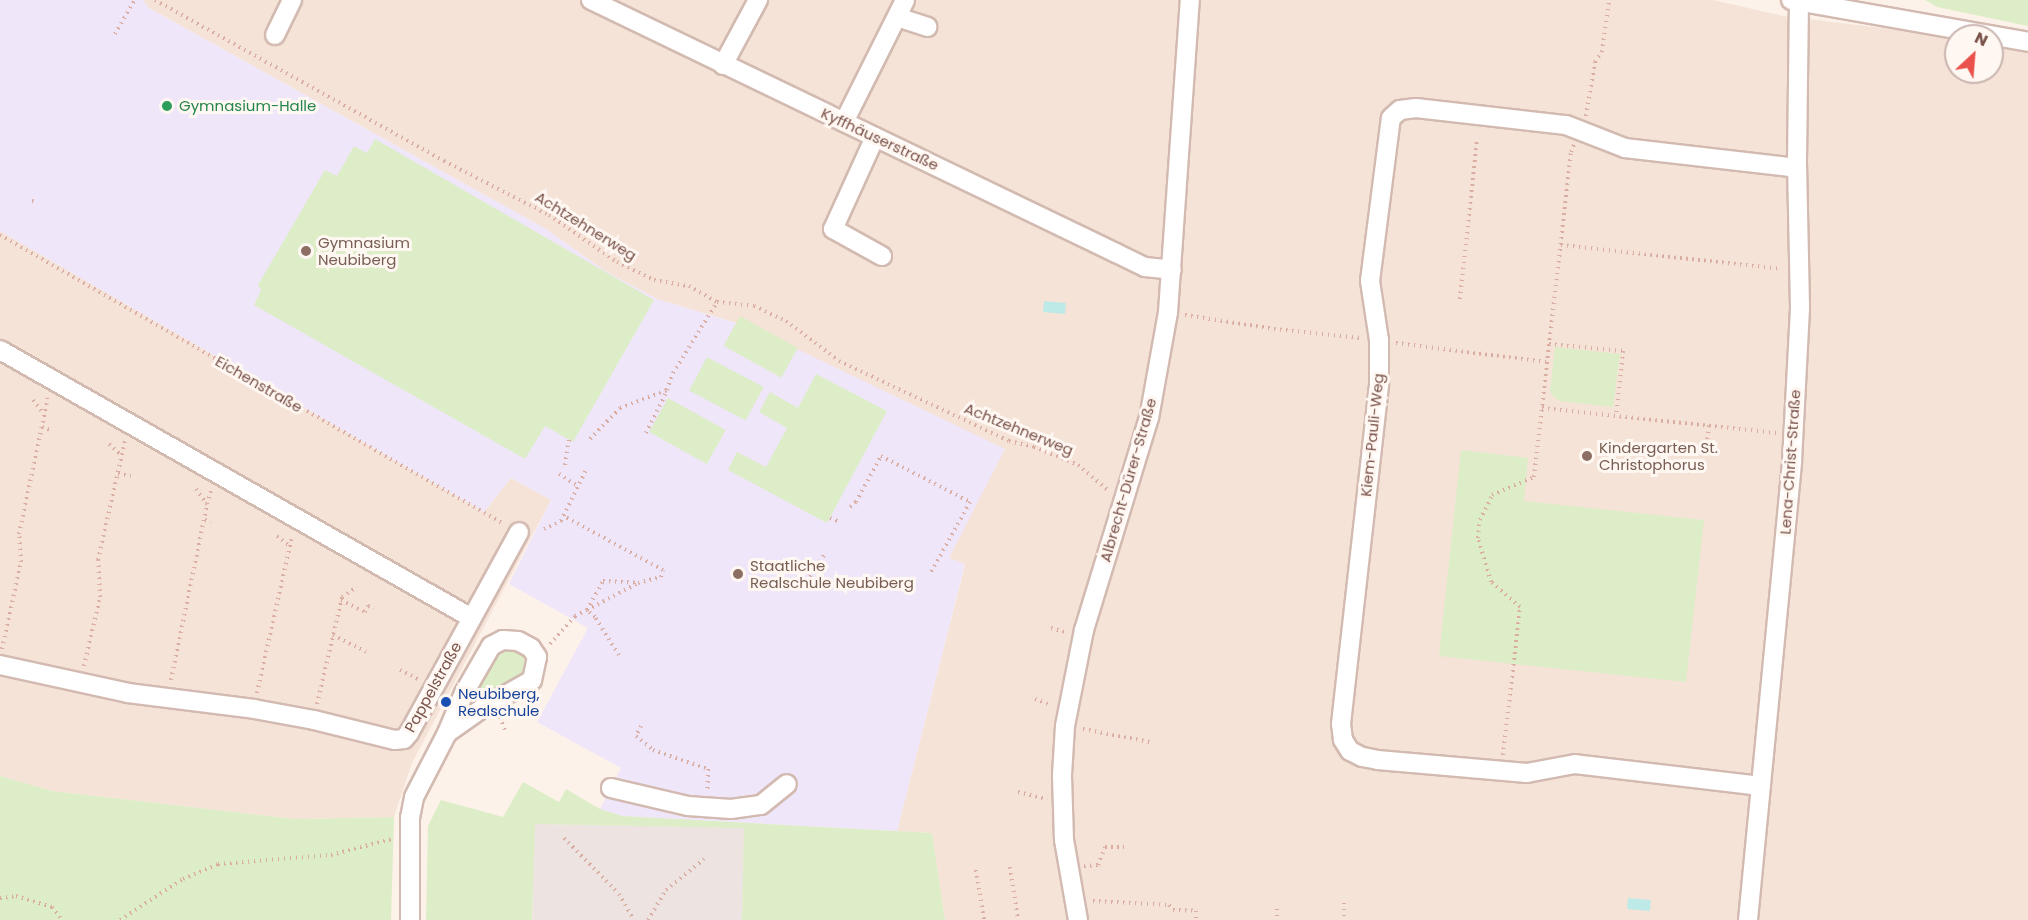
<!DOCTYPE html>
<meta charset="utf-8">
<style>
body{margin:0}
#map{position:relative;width:2028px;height:920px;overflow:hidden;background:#fdf2ea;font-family:Poppins,sans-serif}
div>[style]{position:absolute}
.residential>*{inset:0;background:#f5e3d8}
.industrial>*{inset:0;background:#ede3e0;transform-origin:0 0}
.education>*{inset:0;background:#efe6fa}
.green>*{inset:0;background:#ddedc7;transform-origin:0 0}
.water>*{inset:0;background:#bde9e7;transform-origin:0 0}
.path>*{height:4px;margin-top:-2px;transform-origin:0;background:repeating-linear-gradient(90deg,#daada3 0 1.5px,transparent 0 6px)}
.roads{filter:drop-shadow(2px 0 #d3bab1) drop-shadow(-2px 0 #d3bab1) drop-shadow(0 2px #d3bab1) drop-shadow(0 -2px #d3bab1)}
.minor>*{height:18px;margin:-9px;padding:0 9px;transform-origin:9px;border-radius:9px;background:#fff}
.dots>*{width:16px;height:16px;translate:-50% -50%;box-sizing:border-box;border:3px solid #fff7f2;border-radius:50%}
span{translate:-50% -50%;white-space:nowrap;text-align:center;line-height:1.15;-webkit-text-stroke:6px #fff7f2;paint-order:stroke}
.leisure-label{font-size:15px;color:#27864d}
.left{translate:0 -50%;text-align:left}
.street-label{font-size:15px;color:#7a534b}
.education-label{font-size:15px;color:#785e54}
.transit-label{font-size:15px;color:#164399}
.north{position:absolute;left:1944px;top:24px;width:60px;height:60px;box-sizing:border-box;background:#fff7f2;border:2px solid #cab5af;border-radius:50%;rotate:26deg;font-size:16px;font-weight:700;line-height:24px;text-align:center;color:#7a534b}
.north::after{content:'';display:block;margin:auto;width:21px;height:27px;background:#eb514c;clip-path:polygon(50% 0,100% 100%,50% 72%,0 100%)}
</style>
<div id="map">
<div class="residential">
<i style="clip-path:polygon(143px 0,1713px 0,1783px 16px,1956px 37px,1956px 72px,1992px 72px,1992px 43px,2028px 51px,2028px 920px,945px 920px,932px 833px,897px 831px,965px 565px,949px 558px,958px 537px,753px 328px,657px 299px,605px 271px,546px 229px,149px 8px)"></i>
<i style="clip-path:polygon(0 231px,484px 512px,511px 478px,551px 500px,412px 763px,394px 817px,295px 819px,52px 791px,0 776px)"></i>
</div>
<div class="industrial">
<i style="left:534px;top:824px;width:210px;height:96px;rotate:1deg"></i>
</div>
<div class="education">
<i style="clip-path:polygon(0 0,143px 0,149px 8px,546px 229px,605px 271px,657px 299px,753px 328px,1005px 449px,949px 558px,965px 564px,897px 831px,622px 816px,600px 809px,621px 768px,537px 722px,588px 628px,509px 584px,551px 500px,511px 478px,484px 512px,0 231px)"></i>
</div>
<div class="green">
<i style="clip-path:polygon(1925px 0,2028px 0,2028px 26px,1937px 7px)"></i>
<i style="clip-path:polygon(375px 139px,654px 300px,573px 442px,545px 426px,525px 459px,254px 305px,261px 290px,258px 285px,325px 170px,337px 176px,354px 146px,367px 153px)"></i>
<i style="left:740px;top:316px;width:66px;height:34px;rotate:29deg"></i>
<i style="clip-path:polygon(1555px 347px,1620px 354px,1613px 407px,1560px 401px,1554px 397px,1550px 391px)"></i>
<i style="left:707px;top:357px;width:64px;height:38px;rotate:28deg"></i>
<i style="clip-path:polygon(816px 374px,887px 411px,827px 523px,728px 470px,737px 452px,766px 467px,787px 428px,759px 412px,770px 392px,798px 408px)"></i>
<i style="left:668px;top:398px;width:66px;height:39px;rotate:29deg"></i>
<i style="clip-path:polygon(1461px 450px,1528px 458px,1524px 501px,1704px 520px,1686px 682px,1439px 656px)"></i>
<i style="clip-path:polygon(513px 649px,523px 655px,526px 667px,524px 673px,514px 681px,482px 695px,479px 694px,478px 689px,496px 654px,501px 650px)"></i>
<i style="clip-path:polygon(0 776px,52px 791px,295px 819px,394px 817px,391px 920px,0 920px)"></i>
<i style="clip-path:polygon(523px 782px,559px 802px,566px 789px,600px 809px,622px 816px,932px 833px,945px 920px,742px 920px,744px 828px,535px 824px,532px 920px,426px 920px,428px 826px,441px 800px,503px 817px)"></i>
</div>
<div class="water">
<i style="left:1044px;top:301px;width:22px;height:11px;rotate:5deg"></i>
<i style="left:1628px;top:898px;width:23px;height:11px;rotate:5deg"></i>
</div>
<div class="path">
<i style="left:155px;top:0;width:331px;rotate:29.1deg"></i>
<i style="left:444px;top:161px;width:118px;rotate:27.2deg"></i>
<i style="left:549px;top:215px;width:83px;rotate:34.7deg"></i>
<i style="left:617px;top:262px;width:41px;rotate:25.9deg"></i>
<i style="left:654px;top:280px;width:36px;rotate:10deg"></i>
<i style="left:689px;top:286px;width:32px;rotate:30deg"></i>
<i style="left:717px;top:302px;width:37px;rotate:6deg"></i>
<i style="left:754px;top:306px;width:35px;rotate:25deg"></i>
<i style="left:786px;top:321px;width:66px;rotate:37deg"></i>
<i style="left:839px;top:361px;width:188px;rotate:25.2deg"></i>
<i style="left:1009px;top:441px;width:26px;rotate:13deg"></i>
<i style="left:1034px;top:447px;width:48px;rotate:22.2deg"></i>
<i style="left:1078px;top:465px;width:39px;rotate:40deg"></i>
<i style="left:115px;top:34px;width:39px;rotate:-60deg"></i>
<i style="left:1586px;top:116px;width:55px;rotate:-80.5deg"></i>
<i style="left:1595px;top:62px;width:12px;rotate:-55deg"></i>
<i style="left:1602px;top:52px;width:52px;rotate:-82.3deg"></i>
<i style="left:32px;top:201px;width:5px;rotate:11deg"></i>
<i style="left:0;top:235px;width:581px;rotate:29.83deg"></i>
<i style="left:1561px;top:245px;width:221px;rotate:6.2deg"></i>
<i style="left:1460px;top:299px;width:160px;rotate:-83.9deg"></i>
<i style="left:1185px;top:315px;width:90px;rotate:8.9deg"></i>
<i style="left:1274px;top:329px;width:88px;rotate:5.8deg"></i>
<i style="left:1396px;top:343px;width:152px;rotate:7.2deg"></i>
<i style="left:1549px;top:344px;width:74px;rotate:5.4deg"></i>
<i style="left:1623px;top:351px;width:65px;rotate:96.1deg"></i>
<i style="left:33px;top:400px;width:18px;rotate:52deg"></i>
<i style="left:1542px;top:408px;width:236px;rotate:6.1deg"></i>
<i style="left:42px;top:427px;width:9px;rotate:21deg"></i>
<i style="left:646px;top:433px;width:47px;rotate:-63.4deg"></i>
<i style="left:590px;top:439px;width:43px;rotate:-45.9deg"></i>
<i style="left:620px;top:408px;width:50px;rotate:-21deg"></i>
<i style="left:667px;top:390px;width:18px;rotate:-71deg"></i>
<i style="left:673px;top:373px;width:84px;rotate:-58.2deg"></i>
<i style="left:109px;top:444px;width:18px;rotate:43deg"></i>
<i style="left:1706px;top:451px;width:26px;rotate:-83deg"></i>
<i style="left:565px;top:465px;width:26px;rotate:-81deg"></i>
<i style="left:118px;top:474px;width:13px;rotate:9deg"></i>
<i style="left:559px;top:474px;width:22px;rotate:32deg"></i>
<i style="left:196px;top:489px;width:19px;rotate:54deg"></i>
<i style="left:850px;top:507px;width:8px;rotate:-40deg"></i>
<i style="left:856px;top:502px;width:52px;rotate:-61.5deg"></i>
<i style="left:881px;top:456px;width:100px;rotate:27.3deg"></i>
<i style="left:970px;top:502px;width:80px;rotate:119.1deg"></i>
<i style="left:830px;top:518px;width:12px;rotate:24deg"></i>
<i style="left:205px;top:520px;width:6px;rotate:18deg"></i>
<i style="left:544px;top:529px;width:19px;rotate:-25deg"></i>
<i style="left:561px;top:521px;width:57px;rotate:-63.9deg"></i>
<i style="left:277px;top:536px;width:16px;rotate:38deg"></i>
<i style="left:807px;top:582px;width:32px;rotate:-58deg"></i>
<i style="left:341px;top:600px;width:27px;rotate:27deg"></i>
<i style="left:365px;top:612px;width:7px;rotate:-63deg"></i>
<i style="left:368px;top:606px;width:6px;rotate:18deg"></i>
<i style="left:1051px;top:628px;width:17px;rotate:17deg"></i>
<i style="left:333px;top:635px;width:37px;rotate:27deg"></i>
<i style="left:550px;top:644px;width:38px;rotate:-48deg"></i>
<i style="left:575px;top:616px;width:13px;rotate:-27deg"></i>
<i style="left:587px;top:610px;width:33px;rotate:-61deg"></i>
<i style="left:603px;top:581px;width:35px;rotate:3deg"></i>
<i style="left:638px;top:583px;width:24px;rotate:-15deg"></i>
<i style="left:661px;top:577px;width:7px;rotate:-74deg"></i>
<i style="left:663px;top:570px;width:113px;rotate:-151.4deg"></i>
<i style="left:2px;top:649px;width:89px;rotate:-77.7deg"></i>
<i style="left:21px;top:562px;width:28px;rotate:-94deg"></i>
<i style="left:19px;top:534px;width:139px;rotate:-78deg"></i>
<i style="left:619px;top:655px;width:45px;rotate:-122.3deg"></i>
<i style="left:595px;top:617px;width:11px;rotate:-139deg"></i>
<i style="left:587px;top:610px;width:58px;rotate:-27.9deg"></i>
<i style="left:84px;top:666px;width:71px;rotate:-76.9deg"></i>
<i style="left:100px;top:597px;width:37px;rotate:-93deg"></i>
<i style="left:98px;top:560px;width:122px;rotate:-77.2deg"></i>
<i style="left:400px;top:670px;width:20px;rotate:27deg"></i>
<i style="left:171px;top:680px;width:180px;rotate:-78.4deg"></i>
<i style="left:207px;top:504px;width:17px;rotate:-73deg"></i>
<i style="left:257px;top:693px;width:160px;rotate:-77.4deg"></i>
<i style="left:1035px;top:699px;width:17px;rotate:21deg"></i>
<i style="left:317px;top:704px;width:110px;rotate:-76.8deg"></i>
<i style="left:342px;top:597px;width:18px;rotate:-34deg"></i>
<i style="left:500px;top:717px;width:17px;rotate:69deg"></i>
<i style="left:641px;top:726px;width:11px;rotate:117deg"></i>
<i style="left:636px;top:736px;width:22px;rotate:39deg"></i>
<i style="left:653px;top:750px;width:58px;rotate:19.1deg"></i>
<i style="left:708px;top:769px;width:23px;rotate:92deg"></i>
<i style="left:1083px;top:729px;width:68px;rotate:11deg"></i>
<i style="left:1503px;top:755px;width:149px;rotate:-83.4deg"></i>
<i style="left:1520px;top:607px;width:38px;rotate:-139deg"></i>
<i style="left:1491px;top:582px;width:46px;rotate:-106.5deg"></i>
<i style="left:1478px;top:538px;width:18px;rotate:-84deg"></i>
<i style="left:1480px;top:520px;width:28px;rotate:-64deg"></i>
<i style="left:1492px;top:495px;width:46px;rotate:-23.2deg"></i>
<i style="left:1534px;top:477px;width:327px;rotate:-83.5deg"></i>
<i style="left:1571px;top:152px;width:8px;rotate:-67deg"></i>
<i style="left:1018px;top:792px;width:30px;rotate:14deg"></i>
<i style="left:564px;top:838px;width:78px;rotate:45.5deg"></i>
<i style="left:619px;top:894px;width:30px;rotate:60deg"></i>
<i style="left:1084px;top:866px;width:14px;rotate:-4deg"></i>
<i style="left:1098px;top:865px;width:19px;rotate:-69deg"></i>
<i style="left:1105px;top:847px;width:20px"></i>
<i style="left:1010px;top:867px;width:54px;rotate:81.4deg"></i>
<i style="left:976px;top:870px;width:51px;rotate:80.9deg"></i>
<i style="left:0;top:898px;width:16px;rotate:-7deg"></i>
<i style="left:16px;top:896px;width:38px;rotate:17deg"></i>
<i style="left:52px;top:907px;width:16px;rotate:52deg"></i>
<i style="left:1093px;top:901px;width:76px;rotate:3deg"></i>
<i style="left:1169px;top:905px;width:6px;rotate:51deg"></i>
<i style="left:1173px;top:910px;width:23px;rotate:2deg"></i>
<i style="left:1196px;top:911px;width:9px;rotate:90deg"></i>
<i style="left:1344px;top:903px;width:17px;rotate:90deg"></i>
<i style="left:1277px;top:909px;width:11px;rotate:90deg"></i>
<i style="left:120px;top:920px;width:75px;rotate:-33.1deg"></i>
<i style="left:183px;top:879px;width:38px;rotate:-23deg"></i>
<i style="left:218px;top:864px;width:113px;rotate:-4.6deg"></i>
<i style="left:331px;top:855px;width:63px;rotate:-14.7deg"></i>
<i style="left:648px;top:920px;width:35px;rotate:-59deg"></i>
<i style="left:666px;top:890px;width:49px;rotate:-39.2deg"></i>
</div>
<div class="roads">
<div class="minor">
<i style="left:591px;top:0;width:583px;rotate:25.73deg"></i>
<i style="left:1116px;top:253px;width:32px;rotate:26deg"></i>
<i style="left:1145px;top:267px;width:27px;rotate:6deg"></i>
<i style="left:1791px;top:0;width:241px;rotate:10deg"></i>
<i style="left:897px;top:17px;width:32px;rotate:18deg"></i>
<i style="left:275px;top:35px;width:39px;rotate:-64deg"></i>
<i style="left:723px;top:65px;width:74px;rotate:-61.7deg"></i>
<i style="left:844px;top:122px;width:136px;rotate:-63.4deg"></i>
<i style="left:875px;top:137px;width:101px;rotate:114.5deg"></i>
<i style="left:833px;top:229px;width:56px;rotate:28.9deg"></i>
<i style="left:0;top:350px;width:541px;rotate:29.6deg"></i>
<i style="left:0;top:665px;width:131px;rotate:12.3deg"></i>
<i style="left:128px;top:693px;width:127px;rotate:7.2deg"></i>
<i style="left:254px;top:709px;width:61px;rotate:10.4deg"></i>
<i style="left:314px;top:720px;width:83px;rotate:13.9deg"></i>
<i style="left:395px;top:740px;width:9px;rotate:-6deg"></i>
<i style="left:404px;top:739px;width:8px;rotate:-50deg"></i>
<i style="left:409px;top:733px;width:229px;rotate:-61.3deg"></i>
<i style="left:1761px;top:786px;width:187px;rotate:-173.3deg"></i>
<i style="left:1575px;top:764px;width:49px;rotate:169.4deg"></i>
<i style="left:1527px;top:773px;width:150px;rotate:-175deg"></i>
<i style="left:1378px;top:760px;width:16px;rotate:-169deg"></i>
<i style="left:1362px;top:757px;width:13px;rotate:-153deg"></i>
<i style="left:1350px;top:751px;width:13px;rotate:-122deg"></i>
<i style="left:1343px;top:740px;width:16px;rotate:-97deg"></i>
<i style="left:1341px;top:724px;width:343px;rotate:-83.6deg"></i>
<i style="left:1379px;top:383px;width:43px;rotate:-90deg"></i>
<i style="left:1379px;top:340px;width:60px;rotate:-98.7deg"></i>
<i style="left:1370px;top:281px;width:164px;rotate:-82.7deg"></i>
<i style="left:1391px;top:118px;width:12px;rotate:-42deg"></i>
<i style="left:1400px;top:110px;width:16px;rotate:-7deg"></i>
<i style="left:1416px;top:108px;width:151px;rotate:6.5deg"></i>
<i style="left:1566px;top:125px;width:63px;rotate:21.3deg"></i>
<i style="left:1625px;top:148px;width:173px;rotate:6.6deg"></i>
<i style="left:611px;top:788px;width:79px;rotate:13.2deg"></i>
<i style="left:688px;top:806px;width:43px;rotate:4deg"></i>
<i style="left:731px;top:809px;width:30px;rotate:-8deg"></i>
<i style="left:761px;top:805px;width:33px;rotate:-39deg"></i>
<i style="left:410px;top:920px;width:102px;rotate:-90deg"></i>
<i style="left:410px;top:818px;width:21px;rotate:-79deg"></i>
<i style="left:414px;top:797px;width:72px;rotate:-62.7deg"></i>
<i style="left:447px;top:733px;width:43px;rotate:-67deg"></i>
<i style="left:464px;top:693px;width:54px;rotate:-60.1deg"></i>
<i style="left:491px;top:646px;width:13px;rotate:-27deg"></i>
<i style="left:503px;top:640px;width:15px;rotate:4deg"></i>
<i style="left:518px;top:641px;width:15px;rotate:28deg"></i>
<i style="left:531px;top:648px;width:11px;rotate:56deg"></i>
<i style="left:537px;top:657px;width:24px;rotate:102deg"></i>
<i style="left:532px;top:680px;width:55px;rotate:150.6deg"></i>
<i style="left:484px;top:707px;width:45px;rotate:144.9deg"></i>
<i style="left:1078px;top:920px;width:81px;rotate:-99.9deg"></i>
<i style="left:1064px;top:840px;width:65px;rotate:-91.8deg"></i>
<i style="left:1062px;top:775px;width:49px;rotate:-86.5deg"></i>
<i style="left:1065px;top:726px;width:98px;rotate:-78.8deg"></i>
<i style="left:1084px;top:630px;width:222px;rotate:-73deg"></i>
<i style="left:1149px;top:418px;width:108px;rotate:-79.8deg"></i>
<i style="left:1168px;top:312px;width:313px;rotate:-86deg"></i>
<i style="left:1748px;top:920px;width:461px;rotate:-84.5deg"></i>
<i style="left:1792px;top:461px;width:154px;rotate:-87deg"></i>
<i style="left:1800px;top:307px;width:145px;rotate:-91.2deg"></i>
<i style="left:1797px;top:162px;width:160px;rotate:-89.3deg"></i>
</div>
</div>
<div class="dots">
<i style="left:167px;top:106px;background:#2e9e5b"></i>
<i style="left:306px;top:251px;background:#8d6e63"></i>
<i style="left:1587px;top:456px;background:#8d6e63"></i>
<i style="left:738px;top:574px;background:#8d6e63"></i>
<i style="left:446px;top:702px;background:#1a4fb4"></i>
</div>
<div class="leisure-label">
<span class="left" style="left:179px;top:106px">Gymnasium-Halle</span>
</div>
<div class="street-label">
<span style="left:880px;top:139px;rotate:25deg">Kyffhäuserstraße</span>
<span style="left:586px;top:226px;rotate:32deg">Achtzehnerweg</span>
<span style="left:259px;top:384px;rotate:30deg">Eichenstraße</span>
<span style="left:1019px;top:429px;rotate:22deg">Achtzehnerweg</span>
<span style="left:1372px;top:435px;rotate:-84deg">Kiem-Pauli-Weg</span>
<span style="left:1790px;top:462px;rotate:-86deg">Lena-Christ-Straße</span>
<span style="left:1128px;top:480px;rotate:-74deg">Albrecht-Dürer-Straße</span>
<span style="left:433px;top:687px;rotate:-61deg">Pappelstraße</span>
</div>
<div class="education-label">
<span class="left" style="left:318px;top:251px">Gymnasium<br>Neubiberg</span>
<span class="left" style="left:1599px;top:456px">Kindergarten St.<br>Christophorus</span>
<span class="left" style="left:750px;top:574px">Staatliche<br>Realschule Neubiberg</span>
</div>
<div class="transit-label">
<span class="left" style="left:458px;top:702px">Neubiberg,<br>Realschule</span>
</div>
<div class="north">N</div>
</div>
